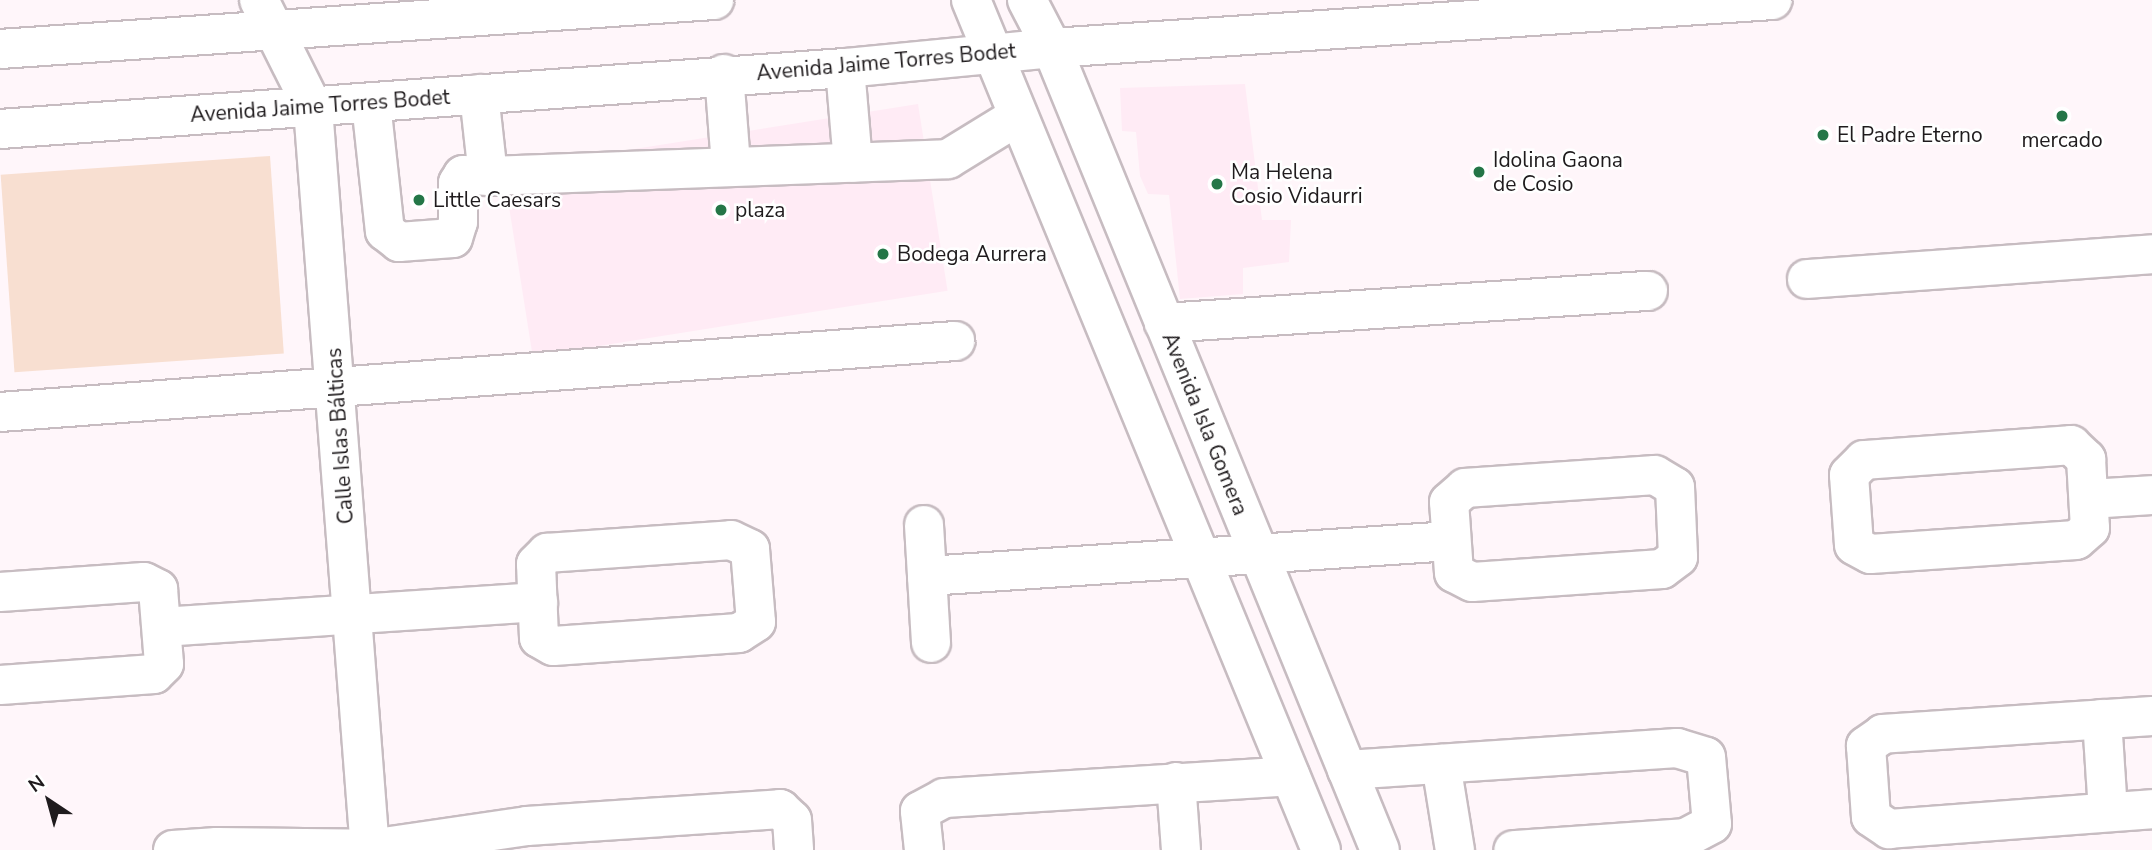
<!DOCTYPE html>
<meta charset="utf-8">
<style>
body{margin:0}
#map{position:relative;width:2152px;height:850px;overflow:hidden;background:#fff6fa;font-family:"Nunito Sans",sans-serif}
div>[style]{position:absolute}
.built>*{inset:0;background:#ffebf5;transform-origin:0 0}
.green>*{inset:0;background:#f8dfd1;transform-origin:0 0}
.roads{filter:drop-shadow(2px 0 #c7bcc1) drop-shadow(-2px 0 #c7bcc1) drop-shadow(0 2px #c7bcc1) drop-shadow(0 -2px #c7bcc1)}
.minor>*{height:38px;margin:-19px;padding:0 19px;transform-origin:19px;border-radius:19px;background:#fff}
.dots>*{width:19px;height:19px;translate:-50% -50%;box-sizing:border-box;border:4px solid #fff;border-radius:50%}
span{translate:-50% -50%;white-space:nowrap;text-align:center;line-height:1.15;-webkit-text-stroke:5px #fff;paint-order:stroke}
.street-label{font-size:21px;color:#1f1b1d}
.poi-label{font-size:21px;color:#1f1b1d}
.left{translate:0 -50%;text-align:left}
.north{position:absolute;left:14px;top:766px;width:70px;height:70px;-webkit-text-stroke:5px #fff;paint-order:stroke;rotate:324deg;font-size:19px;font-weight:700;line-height:28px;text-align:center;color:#1f1b1d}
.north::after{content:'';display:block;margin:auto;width:24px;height:32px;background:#1f1b1d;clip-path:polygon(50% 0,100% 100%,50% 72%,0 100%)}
</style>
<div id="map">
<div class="built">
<i style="clip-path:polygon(1245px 84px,1262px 220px,1291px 220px,1289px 262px,1243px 268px,1243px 294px,1180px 299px,1169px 195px,1148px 194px,1140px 176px,1136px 132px,1122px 131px,1120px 88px)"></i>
<i style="left:918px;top:104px;width:189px;height:420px;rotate:81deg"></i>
</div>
<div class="green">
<i style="left:270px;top:156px;width:198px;height:270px;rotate:86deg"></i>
</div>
<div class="roads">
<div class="minor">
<i style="left:259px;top:0;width:121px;rotate:63.4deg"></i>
<i style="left:313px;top:108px;width:744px;rotate:85.61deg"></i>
<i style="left:971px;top:0;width:919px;rotate:67.62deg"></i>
<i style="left:1027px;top:0;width:54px;rotate:62.5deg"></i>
<i style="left:1052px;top:48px;width:866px;rotate:67.76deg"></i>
<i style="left:0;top:49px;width:716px;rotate:-3.93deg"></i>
<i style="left:845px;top:68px;width:95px;rotate:85.2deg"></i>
<i style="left:724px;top:74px;width:91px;rotate:85.6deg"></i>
<i style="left:479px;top:94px;width:82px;rotate:83.7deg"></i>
<i style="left:488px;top:176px;width:460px;rotate:-2.1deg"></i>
<i style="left:948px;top:159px;width:82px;rotate:-31.6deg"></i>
<i style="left:371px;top:103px;width:129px;rotate:83.8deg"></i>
<i style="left:385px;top:231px;width:18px;rotate:38deg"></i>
<i style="left:399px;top:242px;width:54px;rotate:-4.2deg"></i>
<i style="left:453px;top:238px;width:17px;rotate:-73deg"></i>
<i style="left:458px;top:222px;width:39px;rotate:-90deg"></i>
<i style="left:458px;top:183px;width:9px;rotate:-58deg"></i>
<i style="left:463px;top:175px;width:25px;rotate:2deg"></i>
<i style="left:0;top:129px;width:847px;rotate:-4.13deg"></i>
<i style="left:845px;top:68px;width:208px;rotate:-5.5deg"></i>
<i style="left:1052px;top:48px;width:722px;rotate:-3.81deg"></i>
<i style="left:1807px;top:279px;width:346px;rotate:-4.1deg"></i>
<i style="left:1164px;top:323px;width:485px;rotate:-3.8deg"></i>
<i style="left:0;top:412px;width:958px;rotate:-4.25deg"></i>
<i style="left:2071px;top:445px;width:21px;rotate:43deg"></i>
<i style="left:2086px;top:459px;width:69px;rotate:86.7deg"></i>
<i style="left:2090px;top:528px;width:18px;rotate:139deg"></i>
<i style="left:2076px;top:540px;width:206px;rotate:176.1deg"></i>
<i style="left:1870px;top:554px;width:18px;rotate:-151deg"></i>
<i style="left:1854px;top:545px;width:70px;rotate:-94.1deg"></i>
<i style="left:1849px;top:475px;width:21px;rotate:-45deg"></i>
<i style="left:1864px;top:460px;width:208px;rotate:-4.1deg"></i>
<i style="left:1655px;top:475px;width:23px;rotate:31deg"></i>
<i style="left:1675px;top:487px;width:70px;rotate:87.5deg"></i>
<i style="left:1678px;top:557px;width:20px;rotate:143deg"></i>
<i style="left:1662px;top:569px;width:190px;rotate:176.1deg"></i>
<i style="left:1472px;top:582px;width:20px;rotate:-153deg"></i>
<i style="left:1454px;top:573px;width:71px;rotate:-94deg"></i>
<i style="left:1449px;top:502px;width:21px;rotate:-41deg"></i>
<i style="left:1465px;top:488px;width:190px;rotate:-3.9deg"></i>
<i style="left:2089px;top:499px;width:63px;rotate:-3.6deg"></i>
<i style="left:924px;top:525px;width:118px;rotate:86.6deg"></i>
<i style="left:731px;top:540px;width:21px;rotate:25deg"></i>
<i style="left:750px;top:549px;width:73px;rotate:85.3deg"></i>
<i style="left:756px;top:622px;width:20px;rotate:147deg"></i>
<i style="left:739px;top:633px;width:186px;rotate:176deg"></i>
<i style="left:553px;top:646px;width:16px;rotate:-150deg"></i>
<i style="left:539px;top:638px;width:74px;rotate:-92.3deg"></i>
<i style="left:536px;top:564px;width:16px;rotate:-45deg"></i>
<i style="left:547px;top:553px;width:184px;rotate:-4deg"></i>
<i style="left:927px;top:576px;width:525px;rotate:-3.82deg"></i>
<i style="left:0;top:592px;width:144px;rotate:-4deg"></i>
<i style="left:144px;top:582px;width:16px;rotate:27deg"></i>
<i style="left:158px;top:589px;width:75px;rotate:85.4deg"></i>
<i style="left:164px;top:664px;width:14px;rotate:135deg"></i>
<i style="left:154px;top:674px;width:154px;rotate:175.9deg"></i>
<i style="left:162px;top:627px;width:377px;rotate:-3.8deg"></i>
<i style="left:2152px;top:716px;width:270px;rotate:176.2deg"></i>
<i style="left:1883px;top:734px;width:21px;rotate:145deg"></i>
<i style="left:1866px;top:746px;width:71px;rotate:86deg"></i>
<i style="left:1871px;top:817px;width:22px;rotate:34deg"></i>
<i style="left:1889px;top:829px;width:264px;rotate:-4.3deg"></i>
<i style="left:2102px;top:719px;width:93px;rotate:86.3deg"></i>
<i style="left:1441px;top:764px;width:87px;rotate:80.8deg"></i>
<i style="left:1347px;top:770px;width:331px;rotate:-3.8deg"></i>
<i style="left:1677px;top:748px;width:30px;rotate:17deg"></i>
<i style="left:1706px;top:757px;width:67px;rotate:84.9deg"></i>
<i style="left:1712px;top:824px;width:30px;rotate:152deg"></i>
<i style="left:1686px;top:838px;width:173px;rotate:176deg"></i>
<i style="left:1176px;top:782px;width:68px;rotate:85.8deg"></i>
<i style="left:173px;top:850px;width:44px;rotate:-3.9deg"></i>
<i style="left:217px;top:847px;width:153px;rotate:0.7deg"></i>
<i style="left:370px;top:849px;width:159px;rotate:-8.3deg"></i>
<i style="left:527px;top:826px;width:254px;rotate:-3.8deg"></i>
<i style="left:780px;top:809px;width:16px;rotate:43deg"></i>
<i style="left:792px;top:820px;width:30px;rotate:86deg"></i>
<i style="left:924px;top:850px;width:39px;rotate:-96deg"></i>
<i style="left:920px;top:811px;width:27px;rotate:-28deg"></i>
<i style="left:944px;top:798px;width:347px;rotate:-3.6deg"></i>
</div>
</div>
<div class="dots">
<i style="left:2062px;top:116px;background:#247647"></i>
<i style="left:1823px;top:135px;background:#247647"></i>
<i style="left:1479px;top:172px;background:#247647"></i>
<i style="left:1217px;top:184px;background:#247647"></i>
<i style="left:419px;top:200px;background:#247647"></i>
<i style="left:721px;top:210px;background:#247647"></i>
<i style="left:883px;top:254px;background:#247647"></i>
</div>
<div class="street-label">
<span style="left:886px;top:62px;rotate:-5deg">Avenida Jaime Torres Bodet</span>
<span style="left:320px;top:106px;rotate:-4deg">Avenida Jaime Torres Bodet</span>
<span style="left:1205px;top:424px;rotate:68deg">Avenida Isla Gomera</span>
<span style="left:340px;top:436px;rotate:-94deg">Calle Islas Bálticas</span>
</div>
<div class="poi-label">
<span class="left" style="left:1837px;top:135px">El Padre Eterno</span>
<span style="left:2062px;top:140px">mercado</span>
<span class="left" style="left:1493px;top:172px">Idolina Gaona<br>de Cosio</span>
<span class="left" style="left:1231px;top:184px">Ma Helena<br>Cosio Vidaurri</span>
<span class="left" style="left:433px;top:200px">Little Caesars</span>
<span class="left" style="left:735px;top:210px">plaza</span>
<span class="left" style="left:897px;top:254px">Bodega Aurrera</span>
</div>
<div class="north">N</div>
</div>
